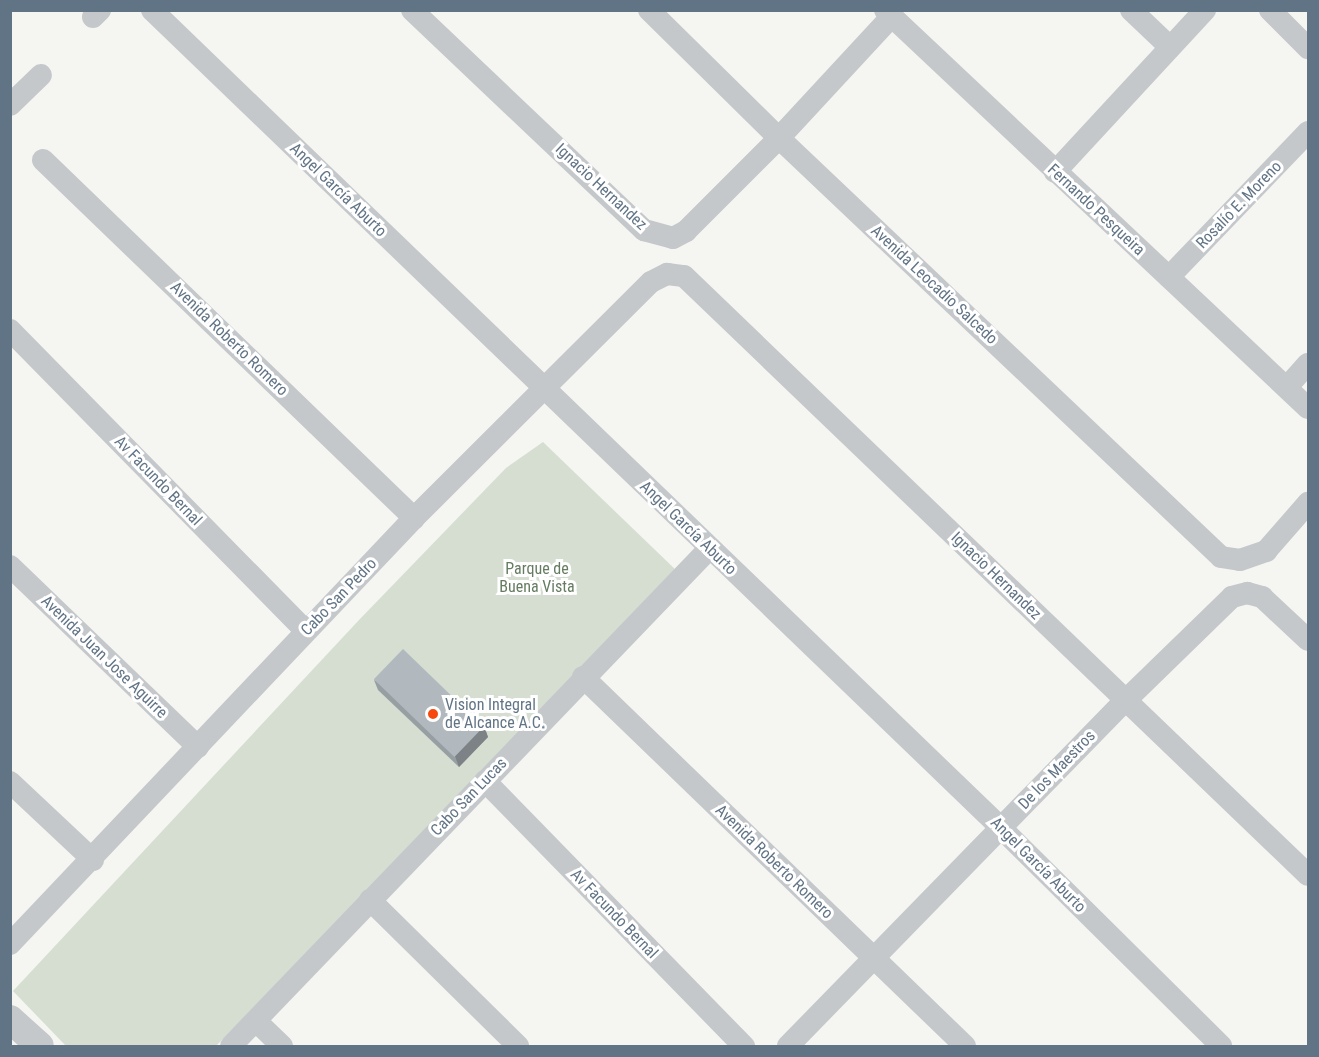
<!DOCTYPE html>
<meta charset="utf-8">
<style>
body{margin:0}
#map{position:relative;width:1319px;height:1057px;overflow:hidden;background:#f5f5f1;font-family:"Roboto Condensed",sans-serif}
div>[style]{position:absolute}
.green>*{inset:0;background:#d5ded1}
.minor>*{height:22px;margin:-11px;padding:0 11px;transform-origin:11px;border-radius:11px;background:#c4c8cb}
.tertiary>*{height:28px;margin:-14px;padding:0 14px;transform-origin:14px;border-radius:14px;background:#c4c8cb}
.wall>*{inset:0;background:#989fa3}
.shaded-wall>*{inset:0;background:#7c8285}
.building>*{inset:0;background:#b1b9be;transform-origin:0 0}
.dots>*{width:16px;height:16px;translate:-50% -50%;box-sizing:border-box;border:3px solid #fff;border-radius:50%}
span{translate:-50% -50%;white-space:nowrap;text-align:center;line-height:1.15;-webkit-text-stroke:6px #fff;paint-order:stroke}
.street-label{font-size:16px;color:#617485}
.park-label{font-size:16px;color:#657c60}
.poi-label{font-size:16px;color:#617485}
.left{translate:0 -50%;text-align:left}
.frame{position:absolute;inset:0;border:12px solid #617485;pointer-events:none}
</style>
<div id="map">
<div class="green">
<i style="clip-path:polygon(543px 442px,679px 573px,216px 1046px,66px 1046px,13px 991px,359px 620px,506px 468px)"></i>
</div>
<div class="minor">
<i style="left:152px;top:10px;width:1178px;rotate:43.93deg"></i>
<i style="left:1000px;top:827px;width:311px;rotate:44.7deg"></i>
<i style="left:412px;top:10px;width:320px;rotate:43.5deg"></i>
<i style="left:644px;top:230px;width:30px;rotate:15deg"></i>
<i style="left:673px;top:238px;width:15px;rotate:-28deg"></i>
<i style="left:686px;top:231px;width:132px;rotate:-45deg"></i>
<i style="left:779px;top:138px;width:165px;rotate:-47.2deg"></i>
<i style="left:649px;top:10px;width:182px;rotate:44.6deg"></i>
<i style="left:779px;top:138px;width:609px;rotate:43.47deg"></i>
<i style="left:1221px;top:557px;width:19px;rotate:9deg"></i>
<i style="left:1240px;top:560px;width:28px;rotate:-19deg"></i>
<i style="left:1266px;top:551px;width:64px;rotate:-48.8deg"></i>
<i style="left:885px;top:10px;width:581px;rotate:43.26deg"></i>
<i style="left:1131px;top:10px;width:54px;rotate:43.5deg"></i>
<i style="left:1270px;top:10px;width:54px;rotate:45deg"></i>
<i style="left:93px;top:17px;width:10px;rotate:-45deg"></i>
<i style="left:10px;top:105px;width:43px;rotate:-44.1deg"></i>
<i style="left:43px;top:160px;width:516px;rotate:43.98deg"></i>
<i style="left:1055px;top:172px;width:221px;rotate:-47.2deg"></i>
<i style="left:1169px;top:277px;width:201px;rotate:-46.2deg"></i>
<i style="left:10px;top:330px;width:422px;rotate:45.5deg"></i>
<i style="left:1287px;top:387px;width:31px;rotate:-48deg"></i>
<i style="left:10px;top:566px;width:261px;rotate:43.9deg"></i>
<i style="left:583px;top:677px;width:531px;rotate:44.01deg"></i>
<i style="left:485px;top:781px;width:371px;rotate:45.7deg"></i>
<i style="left:10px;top:782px;width:114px;rotate:43.2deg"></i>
<i style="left:370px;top:900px;width:208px;rotate:44.6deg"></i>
<i style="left:10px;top:944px;width:587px;rotate:-46.52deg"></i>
<i style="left:414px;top:518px;width:334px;rotate:-44.9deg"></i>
<i style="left:651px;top:282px;width:18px;rotate:-27deg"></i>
<i style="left:667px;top:274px;width:17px;rotate:7deg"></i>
<i style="left:684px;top:276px;width:865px;rotate:43.83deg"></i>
<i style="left:256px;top:1021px;width:36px;rotate:44deg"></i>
<i style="left:231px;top:1046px;width:690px;rotate:-46.12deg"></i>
<i style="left:788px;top:1046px;width:482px;rotate:-45.7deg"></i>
<i style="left:1125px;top:701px;width:149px;rotate:-44.2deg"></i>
<i style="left:1232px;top:597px;width:16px;rotate:-15deg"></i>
<i style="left:1247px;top:593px;width:16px;rotate:15deg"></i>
<i style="left:1262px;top:597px;width:63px;rotate:43.1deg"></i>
</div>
<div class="tertiary">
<i style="left:10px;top:1019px;width:40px;rotate:42deg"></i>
</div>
<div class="wall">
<i style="clip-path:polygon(374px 680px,484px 726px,488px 737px,459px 767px,378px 690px)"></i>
</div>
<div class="shaded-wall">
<i style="clip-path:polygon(484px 726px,488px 737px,459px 767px,455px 756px)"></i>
</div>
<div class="building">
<i style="left:403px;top:649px;width:112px;height:42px;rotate:44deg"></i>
</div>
<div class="dots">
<i style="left:433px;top:714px;background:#f64910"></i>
</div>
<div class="street-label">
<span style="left:601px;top:187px;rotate:43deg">Ignacio Hernandez</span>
<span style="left:338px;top:190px;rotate:44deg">Angel García Aburto</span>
<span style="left:1239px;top:205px;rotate:-46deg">Rosalío E. Moreno</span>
<span style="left:1096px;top:210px;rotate:43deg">Fernando Pesqueira</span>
<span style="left:934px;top:285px;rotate:43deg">Avenida Leocadio Salcedo</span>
<span style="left:229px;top:339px;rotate:44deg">Avenida Roberto Romero</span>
<span style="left:158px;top:481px;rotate:46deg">Av Facundo Bernal</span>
<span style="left:688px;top:528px;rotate:44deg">Angel García Aburto</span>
<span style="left:996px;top:576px;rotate:44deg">Ignacio Hernandez</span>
<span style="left:339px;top:597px;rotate:-46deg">Cabo San Pedro</span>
<span style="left:104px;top:657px;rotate:44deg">Avenida Juan Jose Aguirre</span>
<span style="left:1057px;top:770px;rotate:-46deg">De los Maestros</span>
<span style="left:469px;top:797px;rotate:-46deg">Cabo San Lucas</span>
<span style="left:774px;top:862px;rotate:44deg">Avenida Roberto Romero</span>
<span style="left:1038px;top:865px;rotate:45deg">Angel García Aburto</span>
<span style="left:614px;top:914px;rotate:46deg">Av Facundo Bernal</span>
</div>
<div class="park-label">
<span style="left:537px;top:578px">Parque de<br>Buena Vista</span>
</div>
<div class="poi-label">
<span class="left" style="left:445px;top:714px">Vision Integral<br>de Alcance A.C.</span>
</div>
<div class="frame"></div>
</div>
